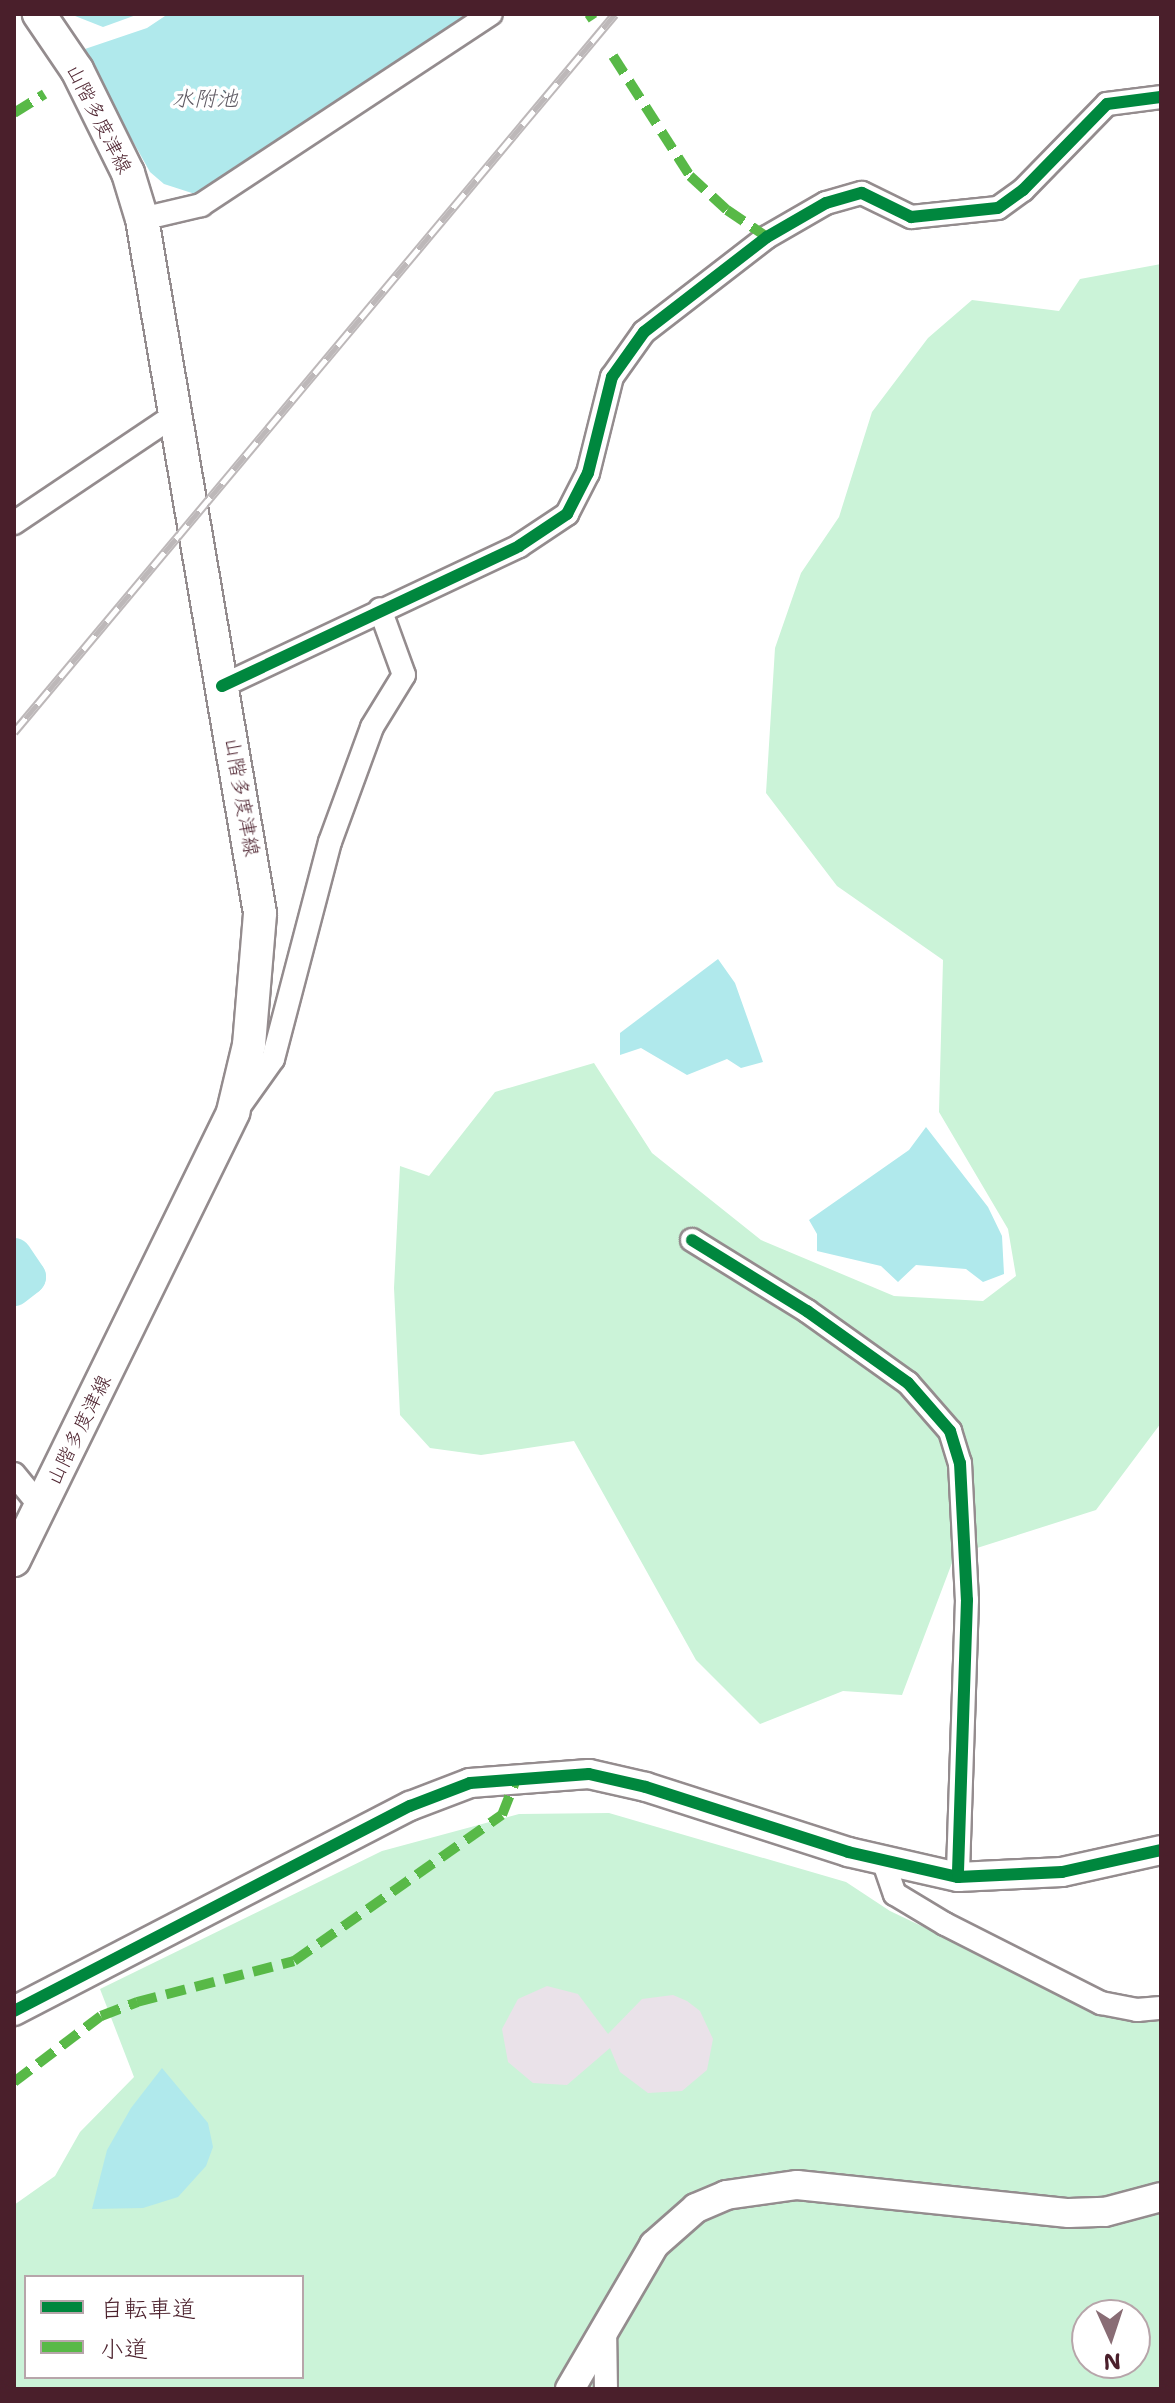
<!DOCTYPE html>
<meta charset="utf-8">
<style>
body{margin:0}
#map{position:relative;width:1175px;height:2403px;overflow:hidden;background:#fff;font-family:"Shantell Sans","Klee One",sans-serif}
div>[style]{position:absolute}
.green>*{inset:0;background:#cbf3d8}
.water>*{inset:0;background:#b0e9ec}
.river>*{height:36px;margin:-18px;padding:0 18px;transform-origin:18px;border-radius:18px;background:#b0e9ec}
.building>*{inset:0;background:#eae2e9}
.roads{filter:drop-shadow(2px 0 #948c8e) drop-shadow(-2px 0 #948c8e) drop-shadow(0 2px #948c8e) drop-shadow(0 -2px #948c8e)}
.minor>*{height:22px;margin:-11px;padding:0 11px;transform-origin:11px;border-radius:11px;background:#fff}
.tertiary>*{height:28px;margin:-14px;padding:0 14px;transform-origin:14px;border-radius:14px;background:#fff}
.secondary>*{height:32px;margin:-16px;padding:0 16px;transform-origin:16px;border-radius:16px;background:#fff}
.rail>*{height:9px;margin-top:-4.5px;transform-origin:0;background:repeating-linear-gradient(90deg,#fff 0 18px,#bdb8b9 0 36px);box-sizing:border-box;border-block:2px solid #bdb8b9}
.quiet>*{height:10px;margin-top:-5px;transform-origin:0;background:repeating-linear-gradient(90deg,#58b947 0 20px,transparent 0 30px)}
.cycleway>*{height:12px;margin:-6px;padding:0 6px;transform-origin:6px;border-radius:6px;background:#00873e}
span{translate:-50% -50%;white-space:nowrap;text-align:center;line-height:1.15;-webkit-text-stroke:7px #fff;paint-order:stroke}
.street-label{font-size:20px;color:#4a1f2b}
.water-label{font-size:22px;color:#5e5962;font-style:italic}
.frame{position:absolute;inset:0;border:16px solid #4a1f2b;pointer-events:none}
.legend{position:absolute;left:24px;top:2275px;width:280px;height:104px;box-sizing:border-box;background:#fff;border:2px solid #b7a5aa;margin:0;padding:10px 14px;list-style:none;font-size:24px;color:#4a1f2b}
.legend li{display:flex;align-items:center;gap:16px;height:40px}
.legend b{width:40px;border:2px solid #b7a5aa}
.north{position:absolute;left:1071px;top:2299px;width:80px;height:80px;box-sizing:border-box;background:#fff;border:2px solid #b7a5aa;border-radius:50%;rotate:177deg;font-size:22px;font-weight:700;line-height:32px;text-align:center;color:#4a1f2b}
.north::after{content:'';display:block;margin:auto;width:28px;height:36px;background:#896d75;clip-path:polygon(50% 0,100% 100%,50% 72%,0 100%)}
</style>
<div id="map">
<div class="green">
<i style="clip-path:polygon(1161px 264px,1161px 1423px,1096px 1510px,955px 1555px,902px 1695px,843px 1691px,760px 1724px,696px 1660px,574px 1441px,481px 1455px,430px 1448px,400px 1415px,394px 1288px,400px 1166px,429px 1176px,495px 1092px,594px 1063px,652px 1153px,761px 1240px,894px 1296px,983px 1301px,1016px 1276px,1008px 1229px,939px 1112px,943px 960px,837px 886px,766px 793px,775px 648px,801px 573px,839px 517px,872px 412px,928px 338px,972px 300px,1059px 311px,1080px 279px)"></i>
<i style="clip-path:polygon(evenodd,609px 1813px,846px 1882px,890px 1911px,1100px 2011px,1161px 2019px,1161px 2389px,14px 2389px,14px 2205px,55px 2176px,80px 2132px,134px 2077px,100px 1989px,382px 1851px,519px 1814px,609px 1813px,26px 2277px,302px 2277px,302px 2377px,26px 2377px,26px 2277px,609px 1813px,1087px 2315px,1135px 2315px,1135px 2363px,1087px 2363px,1087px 2315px)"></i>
</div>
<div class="water">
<i style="clip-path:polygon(70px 14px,139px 14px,103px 27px)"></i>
<i style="clip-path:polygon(168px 14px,483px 14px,215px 193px,195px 194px,164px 184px,150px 172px,82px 50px,147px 28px)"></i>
<i style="clip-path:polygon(718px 959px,735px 983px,763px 1062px,741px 1068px,727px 1059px,687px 1075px,641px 1048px,620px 1055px,620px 1033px)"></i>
<i style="clip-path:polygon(926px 1127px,988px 1207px,1002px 1236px,1004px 1274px,983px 1282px,966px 1269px,916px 1265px,898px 1282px,881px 1266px,817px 1251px,817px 1234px,809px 1220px,909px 1150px)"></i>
<i style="clip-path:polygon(162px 2068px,208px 2123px,213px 2147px,206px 2166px,178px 2197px,143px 2208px,92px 2209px,107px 2150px,131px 2108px)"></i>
</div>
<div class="river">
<i style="left:14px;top:1256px;width:25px;rotate:56deg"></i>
<i style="left:28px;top:1277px;width:18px;rotate:142deg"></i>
</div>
<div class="building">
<i style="clip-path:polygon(547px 1986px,578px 1994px,608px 2034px,642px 1999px,673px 1995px,687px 2001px,700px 2011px,713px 2039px,707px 2070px,682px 2091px,648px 2093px,620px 2072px,610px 2048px,567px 2085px,533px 2083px,508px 2062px,502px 2029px,518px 1999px)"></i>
</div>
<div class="roads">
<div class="minor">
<i style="left:142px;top:219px;width:61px;rotate:-13.3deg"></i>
<i style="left:201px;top:205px;width:347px;rotate:-33.4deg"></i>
<i style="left:14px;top:523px;width:194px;rotate:-33.9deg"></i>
<i style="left:222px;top:686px;width:328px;rotate:-25.2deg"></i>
<i style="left:519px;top:546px;width:58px;rotate:-33.7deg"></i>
<i style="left:567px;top:514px;width:46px;rotate:-62.9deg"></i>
<i style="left:588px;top:473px;width:99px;rotate:-76deg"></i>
<i style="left:612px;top:377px;width:55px;rotate:-54.6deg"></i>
<i style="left:644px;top:332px;width:155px;rotate:-37.7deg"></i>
<i style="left:767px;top:237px;width:68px;rotate:-30deg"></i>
<i style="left:826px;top:203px;width:37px;rotate:-16deg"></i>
<i style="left:862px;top:193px;width:55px;rotate:26.1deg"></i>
<i style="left:911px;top:217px;width:87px;rotate:-5.9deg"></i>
<i style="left:998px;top:208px;width:31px;rotate:-36deg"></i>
<i style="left:1023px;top:190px;width:120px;rotate:-45.7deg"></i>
<i style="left:1107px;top:104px;width:54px;rotate:-7.4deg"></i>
<i style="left:238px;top:1108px;width:60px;rotate:-54.5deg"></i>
<i style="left:273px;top:1059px;width:224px;rotate:-75.3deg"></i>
<i style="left:330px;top:842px;width:122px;rotate:-69.9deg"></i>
<i style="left:372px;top:727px;width:61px;rotate:-58.4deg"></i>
<i style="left:404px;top:675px;width:70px;rotate:-110deg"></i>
<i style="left:692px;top:1240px;width:135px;rotate:31.7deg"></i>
<i style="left:807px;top:1311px;width:124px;rotate:35.5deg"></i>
<i style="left:908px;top:1383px;width:64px;rotate:48.8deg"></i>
<i style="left:950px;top:1431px;width:34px;rotate:73deg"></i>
<i style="left:960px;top:1463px;width:137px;rotate:87.1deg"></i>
<i style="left:967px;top:1600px;width:277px;rotate:91.9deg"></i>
<i style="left:14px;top:1474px;width:43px;rotate:50.7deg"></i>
<i style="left:883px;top:1860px;width:36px;rotate:71deg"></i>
<i style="left:895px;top:1894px;width:58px;rotate:31deg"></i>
<i style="left:945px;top:1924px;width:175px;rotate:26.9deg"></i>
<i style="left:1101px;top:2003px;width:37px;rotate:11deg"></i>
<i style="left:1137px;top:2010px;width:24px;rotate:-5deg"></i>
<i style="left:605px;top:2327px;width:62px;rotate:89.1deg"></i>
</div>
<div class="tertiary">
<i style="left:14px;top:2011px;width:446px;rotate:-27.4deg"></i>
<i style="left:410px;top:1806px;width:64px;rotate:-21deg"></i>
<i style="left:470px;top:1783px;width:119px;rotate:-4.3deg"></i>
<i style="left:589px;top:1774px;width:58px;rotate:12.8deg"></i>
<i style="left:646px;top:1787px;width:212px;rotate:17.8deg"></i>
<i style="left:848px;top:1852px;width:113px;rotate:12.8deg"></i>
<i style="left:958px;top:1877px;width:104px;rotate:-2.8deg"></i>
<i style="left:1062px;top:1872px;width:101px;rotate:-12.5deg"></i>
<i style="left:570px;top:2389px;width:167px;rotate:-59.7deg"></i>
<i style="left:654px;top:2245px;width:56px;rotate:-41.4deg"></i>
<i style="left:696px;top:2208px;width:33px;rotate:-23deg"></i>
<i style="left:726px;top:2195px;width:72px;rotate:-8deg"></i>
<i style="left:797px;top:2185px;width:273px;rotate:5.9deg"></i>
<i style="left:1069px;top:2213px;width:36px;rotate:-2deg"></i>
<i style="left:1105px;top:2212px;width:58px;rotate:-15deg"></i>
</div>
<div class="secondary">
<i style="left:14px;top:1560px;width:499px;rotate:-63.9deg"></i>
<i style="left:233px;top:1112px;width:69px;rotate:-76.6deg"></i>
<i style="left:249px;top:1045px;width:132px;rotate:-85.2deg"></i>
<i style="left:260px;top:913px;width:704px;rotate:-99.65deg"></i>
<i style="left:142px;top:219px;width:48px;rotate:-106.9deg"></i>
<i style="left:128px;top:173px;width:115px;rotate:-116.3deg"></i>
<i style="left:77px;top:70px;width:68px;rotate:-124.2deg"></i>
</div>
</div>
<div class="rail">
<i style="left:14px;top:732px;width:936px;rotate:-50.07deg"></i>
</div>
<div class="quiet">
<i style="left:589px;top:14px;width:7px;rotate:56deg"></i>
<i style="left:613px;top:56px;width:143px;rotate:57.3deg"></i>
<i style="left:690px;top:176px;width:50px;rotate:42.6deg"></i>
<i style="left:727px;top:210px;width:48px;rotate:34deg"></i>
<i style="left:14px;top:113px;width:36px;rotate:-32deg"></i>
<i style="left:14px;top:2082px;width:109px;rotate:-37.2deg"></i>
<i style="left:101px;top:2016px;width:39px;rotate:-21deg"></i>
<i style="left:137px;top:2002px;width:162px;rotate:-14.6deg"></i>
<i style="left:294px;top:1961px;width:254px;rotate:-35.1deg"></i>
<i style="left:502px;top:1815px;width:41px;rotate:-68.5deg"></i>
</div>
<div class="cycleway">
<i style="left:222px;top:686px;width:328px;rotate:-25.2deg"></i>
<i style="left:519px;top:546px;width:58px;rotate:-33.7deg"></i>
<i style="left:567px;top:514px;width:46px;rotate:-62.9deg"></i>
<i style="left:588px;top:473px;width:99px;rotate:-76deg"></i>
<i style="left:612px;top:377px;width:55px;rotate:-54.6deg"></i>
<i style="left:644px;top:332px;width:155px;rotate:-37.7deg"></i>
<i style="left:767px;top:237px;width:68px;rotate:-30deg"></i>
<i style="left:826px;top:203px;width:37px;rotate:-16deg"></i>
<i style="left:862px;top:193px;width:55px;rotate:26.1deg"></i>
<i style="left:911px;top:217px;width:87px;rotate:-5.9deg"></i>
<i style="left:998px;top:208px;width:31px;rotate:-36deg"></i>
<i style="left:1023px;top:190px;width:120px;rotate:-45.7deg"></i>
<i style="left:1107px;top:104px;width:54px;rotate:-7.4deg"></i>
<i style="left:692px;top:1240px;width:135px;rotate:31.7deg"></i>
<i style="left:807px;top:1311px;width:124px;rotate:35.5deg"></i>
<i style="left:908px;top:1383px;width:64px;rotate:48.8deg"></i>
<i style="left:950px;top:1431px;width:34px;rotate:73deg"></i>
<i style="left:960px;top:1463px;width:137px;rotate:87.1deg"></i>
<i style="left:967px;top:1600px;width:277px;rotate:91.9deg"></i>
<i style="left:14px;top:2011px;width:446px;rotate:-27.4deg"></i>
<i style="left:410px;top:1806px;width:64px;rotate:-21deg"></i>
<i style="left:470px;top:1783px;width:119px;rotate:-4.3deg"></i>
<i style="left:589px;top:1774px;width:58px;rotate:12.8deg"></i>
<i style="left:646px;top:1787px;width:212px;rotate:17.8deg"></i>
<i style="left:848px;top:1852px;width:113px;rotate:12.8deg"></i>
<i style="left:958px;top:1877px;width:104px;rotate:-2.8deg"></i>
<i style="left:1062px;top:1872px;width:101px;rotate:-12.5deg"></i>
</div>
<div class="street-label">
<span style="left:99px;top:119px;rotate:63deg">山階多度津線</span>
<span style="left:242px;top:797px;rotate:80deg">山階多度津線</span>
<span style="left:79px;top:1430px;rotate:-64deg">山階多度津線</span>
</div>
<div class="water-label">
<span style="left:205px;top:99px">水附池</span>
</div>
<div class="frame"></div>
<ul class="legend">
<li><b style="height:10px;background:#00873e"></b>自転車道</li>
<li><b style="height:10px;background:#58b947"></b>小道</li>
</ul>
<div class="north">N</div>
</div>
